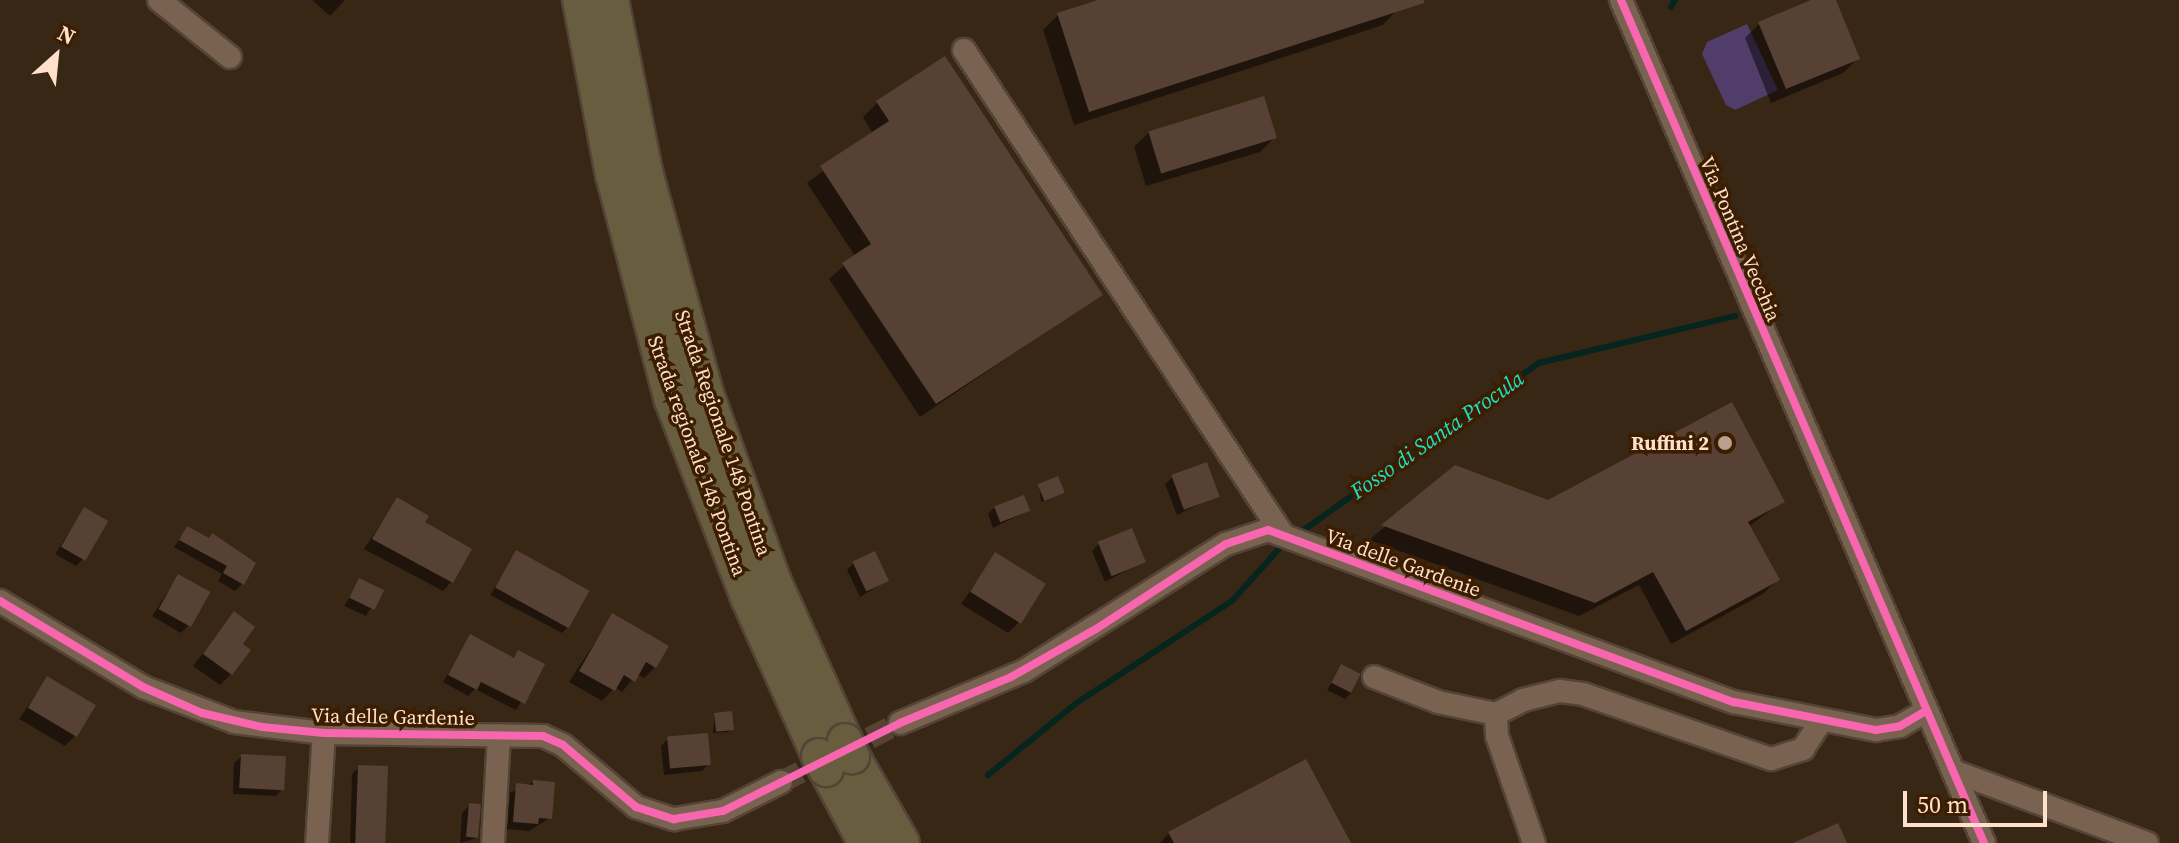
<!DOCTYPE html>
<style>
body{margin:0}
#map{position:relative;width:2179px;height:843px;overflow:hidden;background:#392716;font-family:"Source Serif 4",serif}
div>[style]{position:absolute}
.green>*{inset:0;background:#503d6a}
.shadow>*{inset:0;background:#0007}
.stream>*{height:6px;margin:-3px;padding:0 3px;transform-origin:3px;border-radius:3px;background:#05251e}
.building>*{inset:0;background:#574034;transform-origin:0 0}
.minor-tunnel>*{height:22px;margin-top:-11px;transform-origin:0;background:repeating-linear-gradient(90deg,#574331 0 22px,transparent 0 33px)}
.roads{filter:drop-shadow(2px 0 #534437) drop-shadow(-2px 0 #534437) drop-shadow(0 2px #534437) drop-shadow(0 -2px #534437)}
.minor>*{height:22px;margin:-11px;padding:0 11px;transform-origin:11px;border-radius:11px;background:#796250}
.highway>*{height:34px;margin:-17px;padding:0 17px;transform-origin:17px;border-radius:17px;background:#695d40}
.bridges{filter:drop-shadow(2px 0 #534437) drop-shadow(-2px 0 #534437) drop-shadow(0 2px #534437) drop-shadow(0 -2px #534437)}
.highway-bridge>*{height:34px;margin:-17px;padding:0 17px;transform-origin:17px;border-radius:17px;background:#695d40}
.cycleway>*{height:8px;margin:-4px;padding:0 4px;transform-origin:4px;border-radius:4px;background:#f766af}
.dots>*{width:22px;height:22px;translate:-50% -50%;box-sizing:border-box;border:4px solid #3d1d00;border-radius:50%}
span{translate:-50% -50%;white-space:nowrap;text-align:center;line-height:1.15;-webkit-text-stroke:7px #3d1d00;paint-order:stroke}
.street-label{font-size:20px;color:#ffe1cb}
.poi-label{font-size:20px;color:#ffe1cb;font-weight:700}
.right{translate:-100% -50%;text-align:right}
.water-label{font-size:22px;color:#1fe1c4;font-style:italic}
.north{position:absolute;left:16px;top:16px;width:80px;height:80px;-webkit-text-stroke:6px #3d1d00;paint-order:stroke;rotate:27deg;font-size:22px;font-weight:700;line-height:32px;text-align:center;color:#ffe1cb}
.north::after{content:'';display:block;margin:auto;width:28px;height:36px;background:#ffe1cb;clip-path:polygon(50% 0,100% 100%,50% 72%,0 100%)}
.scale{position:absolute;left:1903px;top:791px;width:144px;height:36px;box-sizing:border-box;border:4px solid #ffe1cb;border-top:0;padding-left:10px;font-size:24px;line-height:28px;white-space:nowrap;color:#ffe1cb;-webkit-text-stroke:6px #3d1d00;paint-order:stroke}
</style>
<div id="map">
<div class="green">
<i style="clip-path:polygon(1747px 24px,1778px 90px,1735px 110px,1726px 105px,1702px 54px,1707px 42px)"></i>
</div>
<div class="shadow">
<i style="clip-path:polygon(312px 0,345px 0,330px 16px)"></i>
<i style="clip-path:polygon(1105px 0,1424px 0,1395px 12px,1383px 25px,1074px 125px,1043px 30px,1058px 15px)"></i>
<i style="clip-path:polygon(1817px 0,1834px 0,1858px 58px,1843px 73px,1771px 103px,1745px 38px,1759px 24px)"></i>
<i style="clip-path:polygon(877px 103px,1100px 295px,920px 417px,829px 279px,855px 256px,807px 183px,873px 134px,863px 117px)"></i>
<i style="clip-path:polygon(1149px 132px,1275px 137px,1260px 152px,1146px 186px,1134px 147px)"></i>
<i style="clip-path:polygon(1456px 467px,1548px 502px,1783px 501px,1748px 527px,1777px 580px,1763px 594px,1671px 644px,1639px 585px,1579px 616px,1369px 540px)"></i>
<i style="clip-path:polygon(1173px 477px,1217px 496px,1177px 515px,1165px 484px)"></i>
<i style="clip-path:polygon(1039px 486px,1059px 495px,1041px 502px)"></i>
<i style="clip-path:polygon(397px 500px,422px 523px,452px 581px,443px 591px,364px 549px)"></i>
<i style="clip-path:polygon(995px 507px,1028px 511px,993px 528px,988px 514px)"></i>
<i style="clip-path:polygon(84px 510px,83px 559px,76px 566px,55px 554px)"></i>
<i style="clip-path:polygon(188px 528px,208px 540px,242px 584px,235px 591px,218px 581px,222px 574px,174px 547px)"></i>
<i style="clip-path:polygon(1099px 544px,1144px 561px,1105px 582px,1092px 551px)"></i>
<i style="clip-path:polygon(516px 552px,569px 626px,562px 633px,490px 595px)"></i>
<i style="clip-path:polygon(996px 554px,1019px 622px,1008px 633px,961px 604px)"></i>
<i style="clip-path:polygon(854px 563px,887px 581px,860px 597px,847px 570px)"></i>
<i style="clip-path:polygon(178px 576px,188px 626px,181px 633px,152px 616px)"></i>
<i style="clip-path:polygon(360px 580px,382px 591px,366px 616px,344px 606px)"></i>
<i style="clip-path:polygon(234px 614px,240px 644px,231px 674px,220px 685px,193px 666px)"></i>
<i style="clip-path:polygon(612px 616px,655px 667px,644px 678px,637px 674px,622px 692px,615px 687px,602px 701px,569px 682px)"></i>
<i style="clip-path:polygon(470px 637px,512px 659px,519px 652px,543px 665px,516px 710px,475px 689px,468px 696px,443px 682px)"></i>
<i style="clip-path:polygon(1342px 666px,1352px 692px,1345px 699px,1327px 690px)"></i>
<i style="clip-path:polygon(47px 679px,76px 735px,65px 746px,19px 719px)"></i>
<i style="clip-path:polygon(715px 714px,731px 729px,728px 732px,713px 733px)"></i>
<i style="clip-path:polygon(668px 739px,709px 764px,702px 771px,664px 775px,661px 746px)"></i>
<i style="clip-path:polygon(242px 756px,283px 788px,276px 796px,233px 794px,234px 763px)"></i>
<i style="clip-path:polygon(359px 767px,385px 843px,350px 843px,352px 774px)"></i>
<i style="clip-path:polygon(534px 782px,550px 818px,529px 831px,507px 829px,510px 793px)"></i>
<i style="clip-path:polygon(470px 805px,477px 838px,460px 843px,462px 813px)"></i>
<i style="clip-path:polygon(1169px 833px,1348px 843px,1160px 843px)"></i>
</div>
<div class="stream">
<i style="left:1671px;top:7px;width:8px;rotate:-60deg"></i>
<i style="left:1298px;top:534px;width:296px;rotate:-35.4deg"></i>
<i style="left:1539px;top:363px;width:202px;rotate:-13.5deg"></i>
<i style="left:988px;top:775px;width:112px;rotate:-39.2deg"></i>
<i style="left:1075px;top:704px;width:188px;rotate:-33.3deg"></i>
<i style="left:1232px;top:601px;width:79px;rotate:-48.1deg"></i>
</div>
<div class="building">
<i style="clip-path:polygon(1098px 0,1424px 0,1424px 3px,1089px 112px,1057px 13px)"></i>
<i style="clip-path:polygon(1811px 0,1836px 0,1860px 59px,1786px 89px,1758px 22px)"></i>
<i style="clip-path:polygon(945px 56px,1103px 295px,936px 404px,842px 263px,871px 244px,820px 166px,889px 121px,876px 101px)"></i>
<i style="left:1264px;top:96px;width:44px;height:121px;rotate:73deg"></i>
<i style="clip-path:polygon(1732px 402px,1785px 502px,1748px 522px,1780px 580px,1686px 631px,1653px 572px,1595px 603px,1381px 525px,1455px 465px,1548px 500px)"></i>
<i style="left:1207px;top:462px;width:37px;height:38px;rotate:70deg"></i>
<i style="left:1058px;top:476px;width:18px;height:22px;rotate:68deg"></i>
<i style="left:1024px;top:495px;width:17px;height:32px;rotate:69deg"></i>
<i style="clip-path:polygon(397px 497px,429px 516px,425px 522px,472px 549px,453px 583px,372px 539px)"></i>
<i style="left:84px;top:507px;width:28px;height:46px;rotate:30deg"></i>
<i style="clip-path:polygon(187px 526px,209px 538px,212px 533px,256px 563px,244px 585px,223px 573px,227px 566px,179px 540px)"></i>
<i style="left:1132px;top:528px;width:37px;height:37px;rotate:68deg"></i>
<i style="left:516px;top:550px;width:84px;height:43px;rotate:29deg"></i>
<i style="left:875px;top:551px;width:33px;height:25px;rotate:65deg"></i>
<i style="left:995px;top:552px;width:60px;height:47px;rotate:32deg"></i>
<i style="left:178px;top:574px;width:37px;height:40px;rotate:29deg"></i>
<i style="left:359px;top:578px;width:28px;height:22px;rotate:26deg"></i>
<i style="clip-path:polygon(234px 611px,255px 627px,243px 644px,251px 650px,232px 675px,203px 654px)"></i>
<i style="clip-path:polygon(612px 613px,669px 646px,656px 668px,646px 662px,635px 682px,624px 675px,615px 691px,579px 671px)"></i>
<i style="clip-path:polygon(470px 634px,514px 658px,518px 650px,545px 664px,525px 704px,481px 682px,477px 690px,448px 675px)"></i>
<i style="left:1341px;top:664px;width:22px;height:21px;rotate:27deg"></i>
<i style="left:47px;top:676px;width:57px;height:37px;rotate:31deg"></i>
<i style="left:732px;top:711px;width:19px;height:18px;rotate:84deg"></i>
<i style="left:708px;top:733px;width:32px;height:41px;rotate:85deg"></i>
<i style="left:241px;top:754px;width:45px;height:34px;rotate:3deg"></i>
<i style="clip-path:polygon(1306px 759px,1351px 843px,1174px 843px,1168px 832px)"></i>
<i style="left:358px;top:765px;width:30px;height:78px;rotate:2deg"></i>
<i style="clip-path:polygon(533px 780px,555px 782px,552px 819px,539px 818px,538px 824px,513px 822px,516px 783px,533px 785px)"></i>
<i style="left:469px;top:803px;width:12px;height:34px;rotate:5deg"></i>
<i style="clip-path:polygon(1838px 823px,1847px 843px,1793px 843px)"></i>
</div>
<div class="minor-tunnel">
<i style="left:781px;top:782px;width:133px;rotate:-26.4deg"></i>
</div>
<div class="roads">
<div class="minor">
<i style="left:159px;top:0;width:91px;rotate:38.8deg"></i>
<i style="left:1621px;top:0;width:918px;rotate:66.7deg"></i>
<i style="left:964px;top:50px;width:577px;rotate:56.67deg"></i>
<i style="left:0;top:601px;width:167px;rotate:31deg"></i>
<i style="left:143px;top:687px;width:97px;rotate:21deg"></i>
<i style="left:234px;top:722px;width:91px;rotate:7deg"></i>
<i style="left:324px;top:733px;width:219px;rotate:0.8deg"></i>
<i style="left:543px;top:736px;width:22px;rotate:24deg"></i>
<i style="left:563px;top:745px;width:96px;rotate:40.3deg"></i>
<i style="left:636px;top:807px;width:40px;rotate:18deg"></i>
<i style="left:674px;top:819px;width:50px;rotate:-9.3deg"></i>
<i style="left:723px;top:811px;width:65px;rotate:-26.6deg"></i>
<i style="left:1374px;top:677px;width:69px;rotate:21.3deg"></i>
<i style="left:1438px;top:702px;width:59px;rotate:11.7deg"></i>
<i style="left:900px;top:723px;width:134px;rotate:-22.8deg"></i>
<i style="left:1024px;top:671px;width:239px;rotate:-32.2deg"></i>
<i style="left:1226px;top:544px;width:44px;rotate:-18.4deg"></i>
<i style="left:1268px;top:530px;width:497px;rotate:20.3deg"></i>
<i style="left:1734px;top:702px;width:145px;rotate:11.2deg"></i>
<i style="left:1876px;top:730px;width:24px;rotate:-9deg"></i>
<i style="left:1900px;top:726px;width:28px;rotate:-30deg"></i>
<i style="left:1953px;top:771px;width:207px;rotate:20.4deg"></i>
<i style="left:317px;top:843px;width:110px;rotate:-86.4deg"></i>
<i style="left:493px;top:843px;width:108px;rotate:-86.8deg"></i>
<i style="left:1534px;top:843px;width:113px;rotate:-109.1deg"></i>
<i style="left:1497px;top:736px;width:22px;rotate:-93deg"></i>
<i style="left:1496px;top:714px;width:30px;rotate:-27deg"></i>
<i style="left:1523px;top:700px;width:38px;rotate:-14deg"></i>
<i style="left:1560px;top:691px;width:23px;rotate:7deg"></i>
<i style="left:1583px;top:694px;width:199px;rotate:19.1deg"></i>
<i style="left:1771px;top:759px;width:34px;rotate:-17deg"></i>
<i style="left:1803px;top:749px;width:33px;rotate:-57deg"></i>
</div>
<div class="highway">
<i style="left:580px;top:0;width:177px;rotate:79.3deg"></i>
<i style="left:613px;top:174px;width:234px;rotate:75.4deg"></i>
<i style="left:672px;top:400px;width:211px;rotate:68.9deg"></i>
<i style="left:748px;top:597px;width:174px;rotate:65.9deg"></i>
<i style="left:611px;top:0;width:179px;rotate:78.8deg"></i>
<i style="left:646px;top:176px;width:226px;rotate:74.6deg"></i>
<i style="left:706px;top:394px;width:198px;rotate:70.2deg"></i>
<i style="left:773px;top:580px;width:176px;rotate:65.9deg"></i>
<i style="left:852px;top:756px;width:100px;rotate:60.1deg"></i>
<i style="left:826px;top:769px;width:84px;rotate:61.6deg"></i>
</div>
</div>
<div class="bridges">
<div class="highway-bridge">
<i style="left:845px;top:741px;width:17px;rotate:65deg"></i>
<i style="left:819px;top:756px;width:15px;rotate:62deg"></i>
</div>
</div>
<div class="cycleway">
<i style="left:1621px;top:0;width:918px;rotate:66.7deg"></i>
<i style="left:0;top:601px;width:167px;rotate:31deg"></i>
<i style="left:143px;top:687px;width:64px;rotate:23.8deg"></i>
<i style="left:202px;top:713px;width:62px;rotate:13.1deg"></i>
<i style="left:262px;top:727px;width:62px;rotate:5.5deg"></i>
<i style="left:324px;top:733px;width:219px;rotate:0.8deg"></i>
<i style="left:543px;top:736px;width:22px;rotate:24deg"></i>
<i style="left:563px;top:745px;width:96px;rotate:40.3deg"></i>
<i style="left:636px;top:807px;width:40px;rotate:18deg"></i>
<i style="left:674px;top:819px;width:50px;rotate:-9.3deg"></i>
<i style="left:723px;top:811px;width:198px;rotate:-26.4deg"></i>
<i style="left:900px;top:723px;width:120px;rotate:-22.5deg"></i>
<i style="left:1011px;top:677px;width:98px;rotate:-29.5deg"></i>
<i style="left:1096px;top:629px;width:155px;rotate:-33.2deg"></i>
<i style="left:1226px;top:544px;width:44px;rotate:-18.4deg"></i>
<i style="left:1268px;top:530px;width:497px;rotate:20.3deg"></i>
<i style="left:1734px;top:702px;width:145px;rotate:11.2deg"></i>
<i style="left:1876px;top:730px;width:24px;rotate:-9deg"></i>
<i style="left:1900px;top:726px;width:28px;rotate:-30deg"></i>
</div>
<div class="dots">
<i style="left:1725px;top:443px;background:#baa08c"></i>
</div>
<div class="street-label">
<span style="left:1740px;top:239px;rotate:67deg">Via Pontina Vecchia</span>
<span style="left:723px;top:433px;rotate:71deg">Strada Regionale 148 Pontina</span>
<span style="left:697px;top:456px;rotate:70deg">Strada regionale 148 Pontina</span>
<span style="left:1403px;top:563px;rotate:20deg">Via delle Gardenie</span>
<span style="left:393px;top:717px;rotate:1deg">Via delle Gardenie</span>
</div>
<div class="poi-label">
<span class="right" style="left:1709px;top:443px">Ruffini 2</span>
</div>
<div class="water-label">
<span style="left:1437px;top:435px;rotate:-35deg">Fosso di Santa Procula</span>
</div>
<div class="north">N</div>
<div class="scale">50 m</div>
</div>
